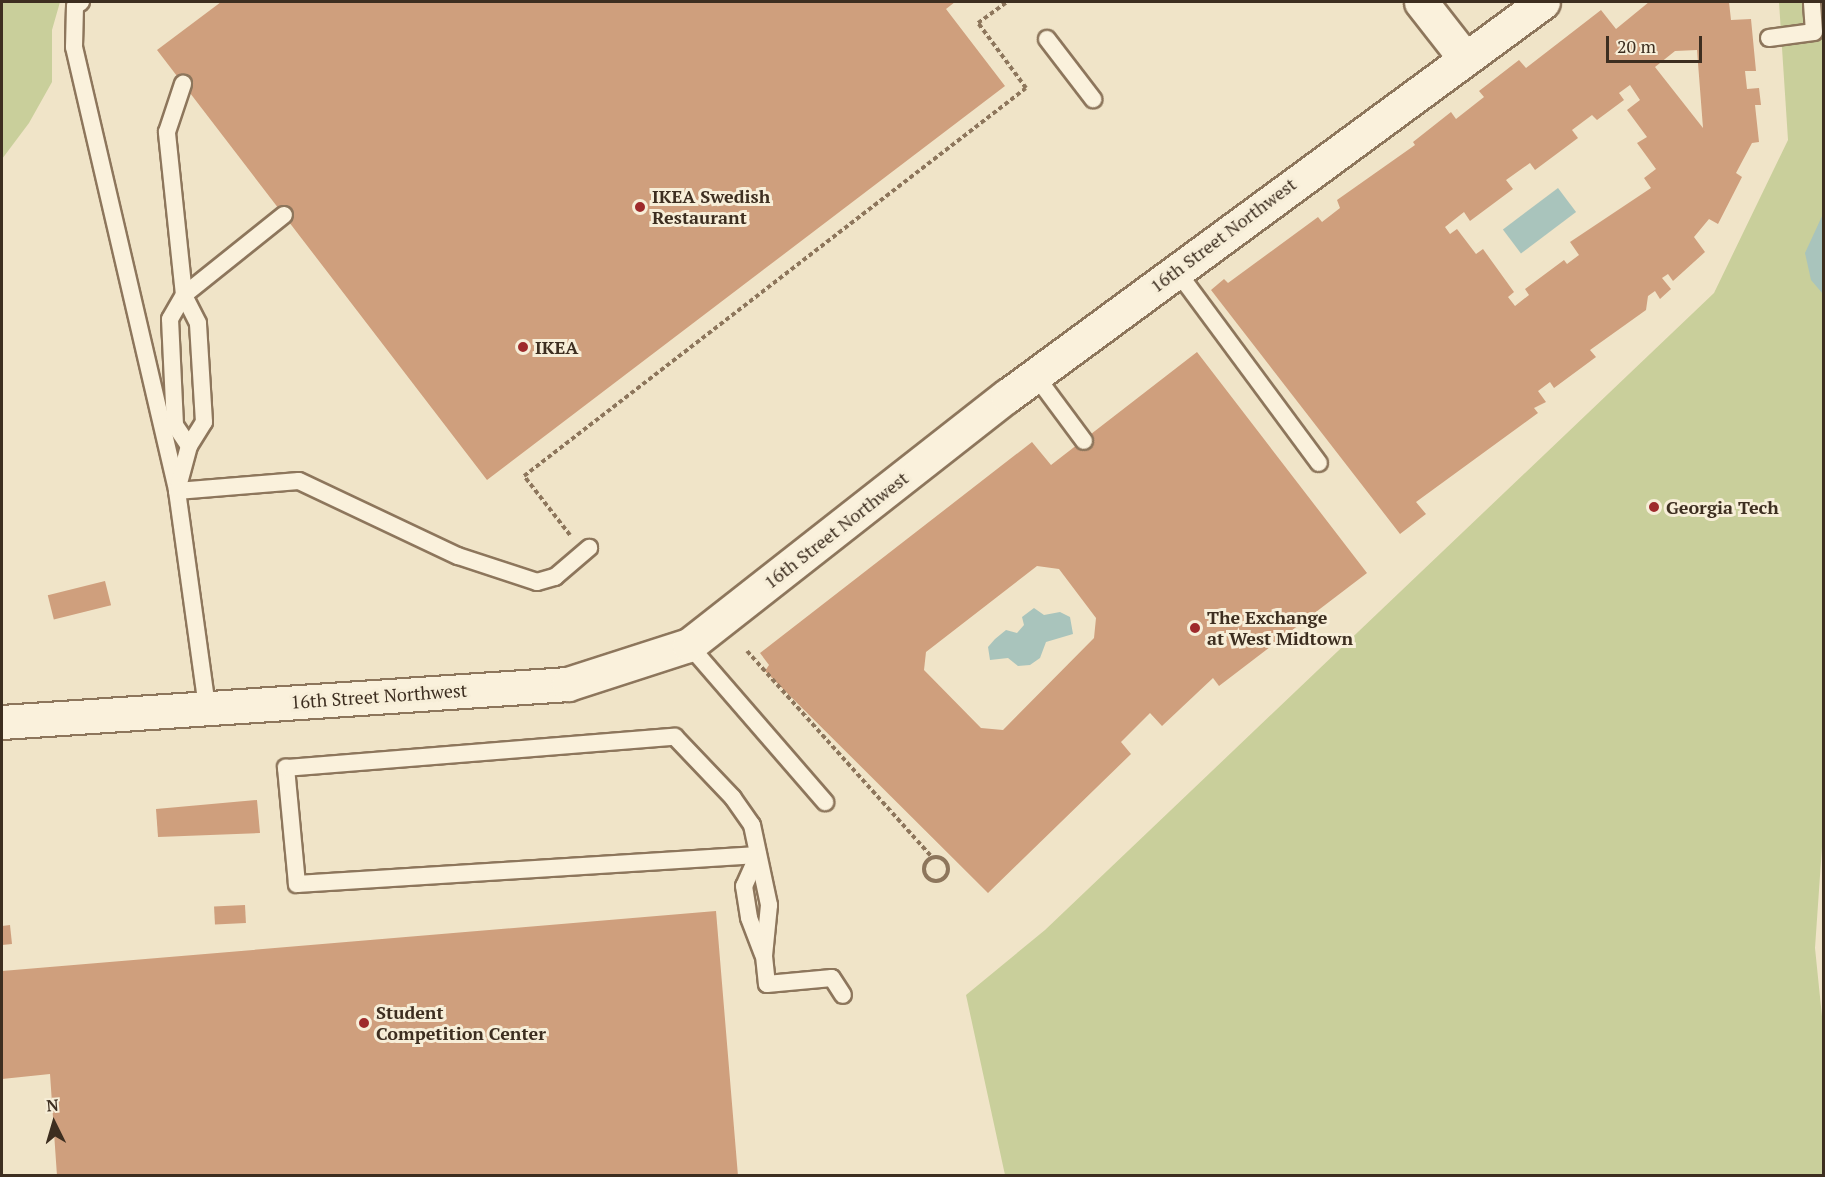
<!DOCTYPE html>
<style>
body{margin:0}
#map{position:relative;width:1825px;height:1177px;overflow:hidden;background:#f0e4c8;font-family:"PT Serif",serif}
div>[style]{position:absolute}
.green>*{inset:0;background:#c9cf9b}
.water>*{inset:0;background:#a9c4bc;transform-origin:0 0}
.building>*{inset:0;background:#cf9f7d;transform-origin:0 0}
.path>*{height:4px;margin-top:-2px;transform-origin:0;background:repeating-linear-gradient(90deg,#8d765c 0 4.5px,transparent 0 7.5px)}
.path>.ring{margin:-2px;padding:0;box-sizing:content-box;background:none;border:4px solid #8d765c;border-radius:50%}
.roads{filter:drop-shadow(2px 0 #8d765c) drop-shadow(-2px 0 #8d765c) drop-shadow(0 2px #8d765c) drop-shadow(0 -2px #8d765c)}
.lane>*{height:16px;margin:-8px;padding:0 8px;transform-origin:8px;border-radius:8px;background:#faf1dc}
.street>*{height:33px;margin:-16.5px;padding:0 16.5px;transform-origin:16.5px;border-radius:16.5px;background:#faf1dc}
.secondary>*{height:33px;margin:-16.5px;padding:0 16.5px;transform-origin:16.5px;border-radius:16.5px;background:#faf1dc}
.dots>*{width:16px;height:16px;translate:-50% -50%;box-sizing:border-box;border:3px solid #f7eed8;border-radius:50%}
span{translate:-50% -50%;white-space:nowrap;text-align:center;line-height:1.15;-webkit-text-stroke:6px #f7eed8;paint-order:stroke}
.poi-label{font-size:18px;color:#3d2e20;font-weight:700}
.left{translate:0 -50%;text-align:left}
.street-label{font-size:18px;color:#3d2e20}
.frame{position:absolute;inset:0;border:3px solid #3d2e20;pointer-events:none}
.north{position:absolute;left:24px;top:1093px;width:60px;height:60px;-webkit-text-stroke:4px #f7eed8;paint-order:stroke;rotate:355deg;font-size:16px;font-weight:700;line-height:24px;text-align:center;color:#3d2e20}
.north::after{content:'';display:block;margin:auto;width:21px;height:27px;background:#3d2e20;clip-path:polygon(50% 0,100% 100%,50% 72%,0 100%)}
.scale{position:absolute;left:1606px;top:36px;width:96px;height:27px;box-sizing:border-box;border:3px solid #3d2e20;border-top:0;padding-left:8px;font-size:18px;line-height:21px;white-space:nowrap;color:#3d2e20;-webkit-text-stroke:4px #f7eed8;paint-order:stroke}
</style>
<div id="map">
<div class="green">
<i style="clip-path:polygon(2px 2px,60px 2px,52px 30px,52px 82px,29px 123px,2px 159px)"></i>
<i style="clip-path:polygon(1779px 2px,1823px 2px,1824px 818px,1815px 948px,1824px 1036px,1823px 1175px,1005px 1175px,966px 995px,1045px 930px,1714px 293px,1788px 140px)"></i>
</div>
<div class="water">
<i style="left:1558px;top:188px;width:30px;height:69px;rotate:53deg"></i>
<i style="clip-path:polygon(1823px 214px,1823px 294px,1811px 280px,1805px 253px)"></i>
<i style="clip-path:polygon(1034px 608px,1044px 615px,1060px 612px,1070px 617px,1073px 634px,1046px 642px,1040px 658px,1030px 665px,1018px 666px,1008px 658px,990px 660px,988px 647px,995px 639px,1006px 630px,1017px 633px,1024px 625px,1022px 617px)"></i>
</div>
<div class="building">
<i style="clip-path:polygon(221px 2px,955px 2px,946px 9px,1005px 86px,487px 480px,157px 50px)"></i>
<i style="clip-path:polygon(evenodd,1649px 2px,1729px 2px,1731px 20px,1751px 19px,1756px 71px,1745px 71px,1747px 89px,1759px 88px,1761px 105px,1755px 105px,1759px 142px,1752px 143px,1736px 173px,1742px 177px,1718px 224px,1709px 219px,1694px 237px,1705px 252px,1673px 281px,1668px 274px,1662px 278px,1671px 289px,1660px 299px,1655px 291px,1648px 296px,1646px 310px,1590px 350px,1596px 357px,1554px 388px,1550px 382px,1538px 391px,1546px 402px,1534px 408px,1538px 413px,1416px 502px,1426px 514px,1400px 534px,1211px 290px,1224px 279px,1228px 283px,1318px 217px,1322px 222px,1340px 208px,1337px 200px,1415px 145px,1413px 142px,1451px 112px,1456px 119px,1484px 97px,1479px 91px,1519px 60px,1526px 68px,1601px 10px,1616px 29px,1649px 2px,1697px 50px,1703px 128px,1655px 67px,1675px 51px,1697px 50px,1649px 2px,1630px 85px,1640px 100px,1627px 110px,1647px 137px,1637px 143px,1656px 169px,1644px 178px,1651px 188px,1570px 242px,1579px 255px,1567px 264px,1564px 260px,1525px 289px,1529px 295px,1515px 306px,1508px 297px,1514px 292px,1483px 249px,1476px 254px,1457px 229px,1450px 234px,1445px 227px,1464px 212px,1470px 221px,1513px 189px,1506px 180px,1530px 163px,1535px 170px,1578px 138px,1572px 130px,1592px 115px,1597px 120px,1624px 100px,1619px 93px,1630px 85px)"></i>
<i style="clip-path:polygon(evenodd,1197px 352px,1367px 573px,1219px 686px,1213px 678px,1162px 726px,1150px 713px,1121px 742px,1131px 754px,988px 893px,765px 671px,769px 665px,760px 653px,1032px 442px,1051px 465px,1197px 352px,1037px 566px,1059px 569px,1096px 618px,1094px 638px,1003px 730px,981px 728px,924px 670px,926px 652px,1037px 566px)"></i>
<i style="left:105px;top:581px;width:25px;height:59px;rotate:76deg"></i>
<i style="clip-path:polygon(257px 800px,260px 833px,158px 837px,156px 809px)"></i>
<i style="left:245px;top:905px;width:18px;height:31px;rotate:87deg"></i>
<i style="clip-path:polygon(716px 911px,738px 1176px,57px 1176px,50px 1074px,2px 1079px,2px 971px)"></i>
<i style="clip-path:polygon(10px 925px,12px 944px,2px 945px,2px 926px)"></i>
</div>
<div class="path">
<i style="left:570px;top:535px;width:75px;rotate:-127.9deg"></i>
<i style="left:524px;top:476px;width:634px;rotate:-37.7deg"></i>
<i style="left:1026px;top:88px;width:81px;rotate:-126.4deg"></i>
<i style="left:978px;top:23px;width:36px;rotate:-36deg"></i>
<i style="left:747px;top:651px;width:277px;rotate:48.1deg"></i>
<i class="ring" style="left:924px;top:857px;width:20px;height:20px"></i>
</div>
<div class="roads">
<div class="lane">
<i style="left:81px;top:2px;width:7px;rotate:146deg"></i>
<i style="left:75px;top:6px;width:41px;rotate:91.4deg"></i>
<i style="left:74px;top:47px;width:456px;rotate:76.9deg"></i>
<i style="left:1769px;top:38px;width:45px;rotate:-7.6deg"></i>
<i style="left:1814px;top:32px;width:30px;rotate:-94deg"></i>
<i style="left:1047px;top:39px;width:76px;rotate:52.5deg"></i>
<i style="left:1176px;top:270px;width:240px;rotate:53.5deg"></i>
<i style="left:1035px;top:375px;width:82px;rotate:53.4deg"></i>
<i style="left:189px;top:446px;width:25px;rotate:-124deg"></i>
<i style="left:175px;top:425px;width:106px;rotate:-92.7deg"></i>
<i style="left:170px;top:319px;width:28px;rotate:-60deg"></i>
<i style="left:184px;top:295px;width:128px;rotate:-38.7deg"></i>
<i style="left:178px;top:487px;width:42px;rotate:-75deg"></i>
<i style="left:189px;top:446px;width:28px;rotate:-58deg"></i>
<i style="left:204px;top:422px;width:99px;rotate:-93.5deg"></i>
<i style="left:198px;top:323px;width:31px;rotate:-117deg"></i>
<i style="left:184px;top:295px;width:164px;rotate:-96deg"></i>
<i style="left:167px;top:132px;width:51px;rotate:-71.6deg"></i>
<i style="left:689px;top:645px;width:208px;rotate:49.1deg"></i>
<i style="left:207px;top:707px;width:218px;rotate:-97.9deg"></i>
<i style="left:177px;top:491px;width:122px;rotate:-4.7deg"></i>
<i style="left:299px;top:481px;width:176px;rotate:25.3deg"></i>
<i style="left:458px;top:556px;width:83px;rotate:18.2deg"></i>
<i style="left:537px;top:582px;width:19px;rotate:-16deg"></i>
<i style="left:555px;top:577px;width:45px;rotate:-40.5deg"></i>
<i style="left:758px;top:855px;width:462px;rotate:176.4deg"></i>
<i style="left:297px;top:884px;width:117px;rotate:-95.4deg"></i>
<i style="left:286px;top:768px;width:390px;rotate:-4.6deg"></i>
<i style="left:675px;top:737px;width:84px;rotate:46.4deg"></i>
<i style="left:733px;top:798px;width:33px;rotate:55deg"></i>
<i style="left:752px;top:825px;width:82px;rotate:78deg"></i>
<i style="left:769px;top:905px;width:51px;rotate:95.6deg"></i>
<i style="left:764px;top:956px;width:28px;rotate:84deg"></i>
<i style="left:767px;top:984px;width:65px;rotate:-5.3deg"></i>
<i style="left:832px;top:978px;width:20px;rotate:57deg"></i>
<i style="left:758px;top:855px;width:34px;rotate:114deg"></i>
<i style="left:744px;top:886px;width:32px;rotate:81deg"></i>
<i style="left:749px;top:918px;width:39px;rotate:69deg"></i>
</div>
<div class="street">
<i style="left:1421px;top:2px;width:70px;rotate:52deg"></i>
</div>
<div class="secondary">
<i style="left:2px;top:722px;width:567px;rotate:-3.84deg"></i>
<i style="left:568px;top:684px;width:127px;rotate:-17.9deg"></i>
<i style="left:689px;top:645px;width:404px;rotate:-38.1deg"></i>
<i style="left:1007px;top:396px;width:665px;rotate:-36.32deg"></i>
</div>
</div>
<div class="dots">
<i style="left:640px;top:207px;background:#9e2a2b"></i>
<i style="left:523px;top:347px;background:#9e2a2b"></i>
<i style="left:1654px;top:507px;background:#9e2a2b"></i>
<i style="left:1195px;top:628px;background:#9e2a2b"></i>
<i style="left:364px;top:1023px;background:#9e2a2b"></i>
</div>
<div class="poi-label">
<span class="left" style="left:652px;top:207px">IKEA Swedish<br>Restaurant</span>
<span class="left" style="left:535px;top:347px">IKEA</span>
<span class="left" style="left:1666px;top:507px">Georgia Tech</span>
<span class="left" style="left:1207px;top:628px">The Exchange<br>at West Midtown</span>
<span class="left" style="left:376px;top:1023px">Student<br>Competition Center</span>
</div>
<div class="street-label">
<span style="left:1223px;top:235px;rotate:-37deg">16th Street Northwest</span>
<span style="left:836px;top:530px;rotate:-38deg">16th Street Northwest</span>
<span style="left:379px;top:696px;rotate:-4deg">16th Street Northwest</span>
</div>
<div class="frame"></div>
<div class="north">N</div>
<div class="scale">20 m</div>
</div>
